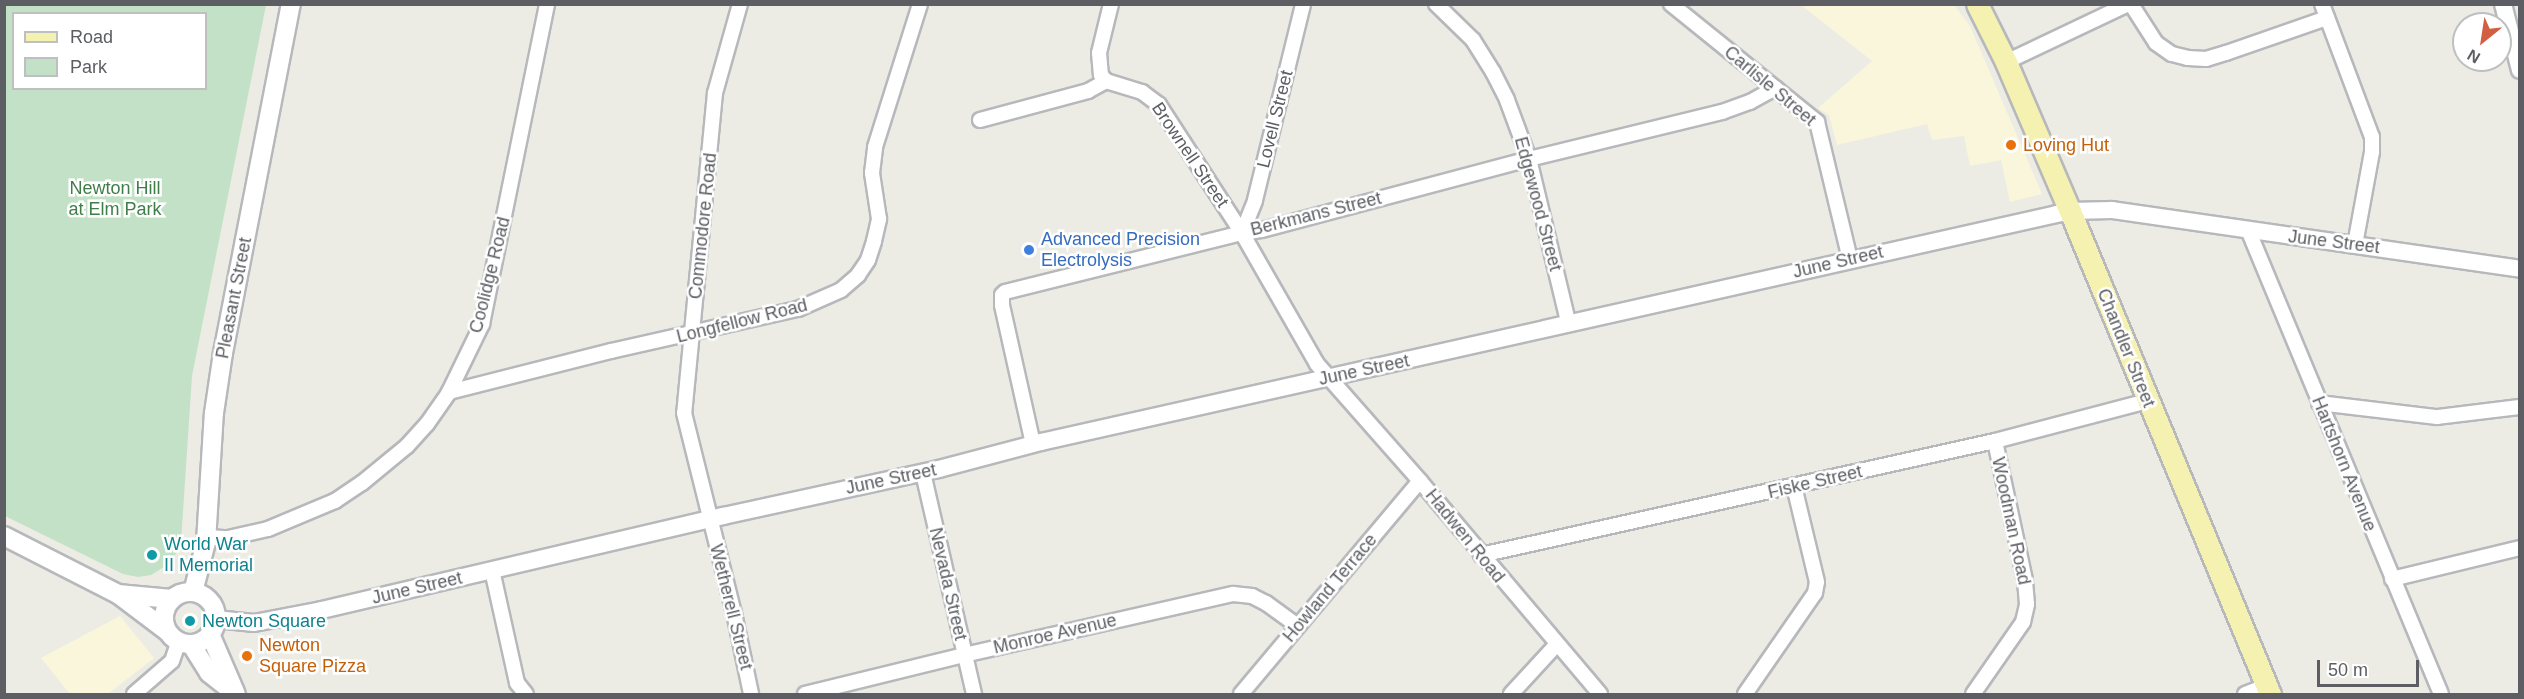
<!DOCTYPE html>
<style>
body{margin:0}
#map{position:relative;width:2524px;height:699px;overflow:hidden;background:#ecece4;font-family:Arial,sans-serif}
div>[style]{position:absolute}
.commercial>*{inset:0;background:#f9f6dc}
.green>*{inset:0;background:#c3e1c7}
.roads{filter:drop-shadow(2px 0 #b6b8bc) drop-shadow(-2px 0 #b6b8bc) drop-shadow(0 2px #b6b8bc) drop-shadow(0 -2px #b6b8bc)}
.minor>*{height:14px;margin:-7px;padding:0 7px;transform-origin:7px;border-radius:7px;background:#fff}
.tertiary>*{height:16px;margin:-8px;padding:0 8px;transform-origin:8px;border-radius:8px;background:#fff}
.secondary>*{height:18px;margin:-9px;padding:0 9px;transform-origin:9px;border-radius:9px;background:#fff}
.secondary>.ring{margin:-9px;padding:0;box-sizing:content-box;background:none;border:18px solid #fff;border-radius:50%}
.primary>*{height:21px;margin:-10.5px;padding:0 10.5px;transform-origin:10.5px;border-radius:10.5px;background:#f5f1b1}
.dots>*{width:16px;height:16px;translate:-50% -50%;box-sizing:border-box;border:3px solid #fff;border-radius:50%}
span{translate:-50% -50%;white-space:nowrap;text-align:center;line-height:1.15;-webkit-text-stroke:5px #fff;paint-order:stroke}
.street-label{font-size:18px;color:#5c5e63}
.food-label{font-size:18px;color:#c56008}
.left{translate:0 -50%;text-align:left}
.park-label{font-size:18px;color:#3f7e49}
.shop-label{font-size:18px;color:#366cbe}
.culture-label{font-size:18px;color:#0d838f}
.frame{position:absolute;inset:0;border:6px solid #5c5e63;pointer-events:none}
.legend{position:absolute;left:12px;top:12px;width:195px;height:78px;box-sizing:border-box;background:#fff;border:2px solid #bebfc1;margin:0;padding:8px 10px;list-style:none;font-size:18px;color:#5c5e63}
.legend li{display:flex;align-items:center;gap:12px;height:30px}
.legend b{width:30px;border:2px solid #bebfc1}
.north{position:absolute;left:2452px;top:12px;width:60px;height:60px;box-sizing:border-box;background:#fff;border:2px solid #bebfc1;border-radius:50%;rotate:210deg;font-size:16px;font-weight:700;line-height:24px;text-align:center;color:#5c5e63}
.north::after{content:'';display:block;margin:auto;width:21px;height:27px;background:#d35f43;clip-path:polygon(50% 0,100% 100%,50% 72%,0 100%)}
.scale{position:absolute;left:2317px;top:660px;width:102px;height:27px;box-sizing:border-box;border:3px solid #5c5e63;border-top:0;padding-left:8px;font-size:18px;line-height:21px;white-space:nowrap;color:#5c5e63;-webkit-text-stroke:4px #fff;paint-order:stroke}
</style>
<div id="map">
<div class="commercial">
<i style="clip-path:polygon(1801px 5px,1954px 5px,1970px 26px,2042px 194px,2010px 202px,2001px 160px,1970px 166px,1964px 136px,1932px 140px,1927px 124px,1837px 145px,1829px 115px,1818px 108px,1872px 61px)"></i>
<i style="clip-path:polygon(120px 616px,154px 658px,108px 694px,70px 694px,41px 658px)"></i>
</div>
<div class="green">
<i style="clip-path:polygon(evenodd,5px 4px,266px 5px,192px 376px,181px 542px,172px 562px,151px 575px,138px 577px,123px 574px,5px 516px,5px 4px,14px 14px,206px 14px,206px 88px,14px 88px,14px 14px)"></i>
</div>
<div class="roads">
<div class="minor">
<i style="left:740px;top:4px;width:92px;rotate:105.7deg"></i>
<i style="left:715px;top:93px;width:321px;rotate:95.5deg"></i>
<i style="left:684px;top:413px;width:206px;rotate:76deg"></i>
<i style="left:734px;top:613px;width:83px;rotate:78.1deg"></i>
<i style="left:1111px;top:4px;width:50px;rotate:103.8deg"></i>
<i style="left:1099px;top:53px;width:22px;rotate:85deg"></i>
<i style="left:1101px;top:75px;width:8px;rotate:50deg"></i>
<i style="left:1106px;top:81px;width:38px;rotate:17deg"></i>
<i style="left:1142px;top:92px;width:21px;rotate:37deg"></i>
<i style="left:1159px;top:105px;width:153px;rotate:57deg"></i>
<i style="left:1242px;top:233px;width:151px;rotate:60.2deg"></i>
<i style="left:1317px;top:364px;width:156px;rotate:48.6deg"></i>
<i style="left:1420px;top:481px;width:279px;rotate:49.8deg"></i>
<i style="left:1436px;top:4px;width:52px;rotate:44.2deg"></i>
<i style="left:1473px;top:40px;width:38px;rotate:58deg"></i>
<i style="left:1493px;top:72px;width:31px;rotate:63deg"></i>
<i style="left:1507px;top:100px;width:63px;rotate:69.6deg"></i>
<i style="left:1529px;top:159px;width:168px;rotate:76.5deg"></i>
<i style="left:1671px;top:4px;width:188px;rotate:38.9deg"></i>
<i style="left:1817px;top:122px;width:141px;rotate:76.5deg"></i>
<i style="left:2131px;top:4px;width:46px;rotate:57.3deg"></i>
<i style="left:2156px;top:43px;width:19px;rotate:35deg"></i>
<i style="left:2172px;top:54px;width:16px;rotate:14deg"></i>
<i style="left:2188px;top:58px;width:18px;rotate:3deg"></i>
<i style="left:2206px;top:59px;width:21px;rotate:-17deg"></i>
<i style="left:2226px;top:53px;width:107px;rotate:-19.1deg"></i>
<i style="left:2322px;top:4px;width:142px;rotate:69.4deg"></i>
<i style="left:2372px;top:137px;width:15px;rotate:90deg"></i>
<i style="left:2372px;top:152px;width:95px;rotate:100.4deg"></i>
<i style="left:2006px;top:62px;width:135px;rotate:-25.4deg"></i>
<i style="left:980px;top:120px;width:112px;rotate:-15deg"></i>
<i style="left:1088px;top:91px;width:21px;rotate:-29deg"></i>
<i style="left:2249px;top:232px;width:500px;rotate:67.43deg"></i>
<i style="left:1242px;top:233px;width:35px;rotate:-68deg"></i>
<i style="left:1255px;top:200px;width:202px;rotate:-76.2deg"></i>
<i style="left:449px;top:392px;width:167px;rotate:-14.2deg"></i>
<i style="left:611px;top:351px;width:192px;rotate:-12.7deg"></i>
<i style="left:798px;top:309px;width:47px;rotate:-23.8deg"></i>
<i style="left:841px;top:290px;width:23px;rotate:-41deg"></i>
<i style="left:858px;top:275px;width:18px;rotate:-56deg"></i>
<i style="left:868px;top:260px;width:20px;rotate:-72deg"></i>
<i style="left:874px;top:241px;width:23px;rotate:-77deg"></i>
<i style="left:879px;top:219px;width:47px;rotate:-98.7deg"></i>
<i style="left:872px;top:173px;width:26px;rotate:-83deg"></i>
<i style="left:875px;top:147px;width:150px;rotate:-72.5deg"></i>
<i style="left:2319px;top:403px;width:119px;rotate:6.8deg"></i>
<i style="left:2437px;top:417px;width:84px;rotate:-6.9deg"></i>
<i style="left:1033px;top:444px;width:142px;rotate:-102.6deg"></i>
<i style="left:1002px;top:305px;width:10px;rotate:-90deg"></i>
<i style="left:1002px;top:295px;width:4px;rotate:-45deg"></i>
<i style="left:1005px;top:292px;width:244px;rotate:-14deg"></i>
<i style="left:1242px;top:233px;width:20px;rotate:-9deg"></i>
<i style="left:1262px;top:230px;width:276px;rotate:-14.9deg"></i>
<i style="left:1529px;top:159px;width:199px;rotate:-13.7deg"></i>
<i style="left:1722px;top:112px;width:30px;rotate:-20deg"></i>
<i style="left:1750px;top:102px;width:29px;rotate:-29deg"></i>
<i style="left:923px;top:473px;width:227px;rotate:77deg"></i>
<i style="left:206px;top:537px;width:22px;rotate:3deg"></i>
<i style="left:228px;top:538px;width:41px;rotate:-12.7deg"></i>
<i style="left:268px;top:529px;width:73px;rotate:-22.7deg"></i>
<i style="left:335px;top:501px;width:32px;rotate:-34deg"></i>
<i style="left:362px;top:483px;width:58px;rotate:-39.4deg"></i>
<i style="left:407px;top:446px;width:30px;rotate:-48deg"></i>
<i style="left:427px;top:424px;width:39px;rotate:-55deg"></i>
<i style="left:449px;top:392px;width:76px;rotate:-64.1deg"></i>
<i style="left:482px;top:324px;width:327px;rotate:-78.5deg"></i>
<i style="left:1481px;top:555px;width:526px;rotate:-12.51deg"></i>
<i style="left:1995px;top:441px;width:158px;rotate:-14.7deg"></i>
<i style="left:492px;top:570px;width:116px;rotate:77.5deg"></i>
<i style="left:517px;top:683px;width:14px;rotate:51deg"></i>
<i style="left:2392px;top:579px;width:132px;rotate:-13.6deg"></i>
<i style="left:134px;top:694px;width:50px;rotate:-41deg"></i>
<i style="left:172px;top:661px;width:21px;rotate:-71deg"></i>
<i style="left:805px;top:694px;width:164px;rotate:-13.8deg"></i>
<i style="left:964px;top:655px;width:276px;rotate:-12.8deg"></i>
<i style="left:1233px;top:594px;width:19px;rotate:6deg"></i>
<i style="left:1252px;top:596px;width:16px;rotate:27deg"></i>
<i style="left:1266px;top:603px;width:39px;rotate:36deg"></i>
<i style="left:1241px;top:694px;width:278px;rotate:-50deg"></i>
<i style="left:1511px;top:694px;width:67px;rotate:-47.4deg"></i>
<i style="left:1745px;top:694px;width:123px;rotate:-55.3deg"></i>
<i style="left:1815px;top:593px;width:11px;rotate:-80deg"></i>
<i style="left:1817px;top:582px;width:99px;rotate:-103.5deg"></i>
<i style="left:1973px;top:694px;width:88px;rotate:-55.2deg"></i>
<i style="left:2023px;top:622px;width:18px;rotate:-77deg"></i>
<i style="left:2027px;top:604px;width:24px;rotate:-95deg"></i>
<i style="left:2025px;top:580px;width:142px;rotate:-102.2deg"></i>
<i style="left:2245px;top:694px;width:22px;rotate:-21deg"></i>
</div>
<div class="tertiary">
<i style="left:2503px;top:4px;width:68px;rotate:75.6deg"></i>
<i style="left:216px;top:619px;width:38px;rotate:6deg"></i>
<i style="left:254px;top:623px;width:69px;rotate:-10.8deg"></i>
<i style="left:322px;top:610px;width:412px;rotate:-13.2deg"></i>
<i style="left:723px;top:516px;width:221px;rotate:-12.3deg"></i>
<i style="left:939px;top:469px;width:106px;rotate:-14.8deg"></i>
<i style="left:1041px;top:442px;width:1055px;rotate:-12.65deg"></i>
<i style="left:2070px;top:211px;width:42px;rotate:-1.4deg"></i>
<i style="left:2112px;top:210px;width:412px;rotate:8.2deg"></i>
</div>
<div class="secondary">
<i style="left:4px;top:536px;width:128px;rotate:27deg"></i>
<i style="left:118px;top:594px;width:61px;rotate:37.1deg"></i>
<i style="left:193px;top:592px;width:52px;rotate:-75.4deg"></i>
<i style="left:206px;top:542px;width:129px;rotate:-86.5deg"></i>
<i style="left:214px;top:413px;width:61px;rotate:-81.5deg"></i>
<i style="left:223px;top:353px;width:356px;rotate:-79deg"></i>
<i class="ring" style="left:164px;top:592px;width:34px;height:34px"></i>
<i style="left:118px;top:594px;width:54px;rotate:5.3deg"></i>
<i style="left:210px;top:634px;width:63px;rotate:66.7deg"></i>
<i style="left:191px;top:644px;width:34px;rotate:58deg"></i>
<i style="left:209px;top:673px;width:34px;rotate:38deg"></i>
</div>
<div class="primary">
<i style="left:1977px;top:4px;width:65px;rotate:63.4deg"></i>
<i style="left:2006px;top:62px;width:162px;rotate:66.8deg"></i>
<i style="left:2070px;top:211px;width:523px;rotate:67.51deg"></i>
</div>
</div>
<div class="dots">
<i style="left:2011px;top:145px;background:#e8710a"></i>
<i style="left:1029px;top:250px;background:#3f7fe0"></i>
<i style="left:152px;top:555px;background:#0f9aa8"></i>
<i style="left:190px;top:621px;background:#0f9aa8"></i>
<i style="left:247px;top:656px;background:#e8710a"></i>
</div>
<div class="street-label">
<span style="left:1770px;top:86px;rotate:40deg">Carlisle Street</span>
<span style="left:1275px;top:119px;rotate:-76deg">Lovell Street</span>
<span style="left:1190px;top:155px;rotate:56deg">Brownell Street</span>
<span style="left:1538px;top:204px;rotate:75deg">Edgewood Street</span>
<span style="left:1316px;top:214px;rotate:-14deg">Berkmans Street</span>
<span style="left:703px;top:226px;rotate:-84deg">Commodore Road</span>
<span style="left:2334px;top:242px;rotate:7deg">June Street</span>
<span style="left:1838px;top:262px;rotate:-13deg">June Street</span>
<span style="left:490px;top:275px;rotate:-76deg">Coolidge Road</span>
<span style="left:234px;top:298px;rotate:-79deg">Pleasant Street</span>
<span style="left:742px;top:321px;rotate:-14deg">Longfellow Road</span>
<span style="left:2126px;top:348px;rotate:68deg">Chandler Street</span>
<span style="left:1364px;top:370px;rotate:-12deg">June Street</span>
<span style="left:2344px;top:464px;rotate:68deg">Hartshorn Avenue</span>
<span style="left:891px;top:479px;rotate:-12deg">June Street</span>
<span style="left:1815px;top:482px;rotate:-13deg">Fiske Street</span>
<span style="left:2011px;top:521px;rotate:78deg">Woodman Road</span>
<span style="left:1465px;top:536px;rotate:51deg">Hadwen Road</span>
<span style="left:948px;top:584px;rotate:77deg">Nevada Street</span>
<span style="left:417px;top:588px;rotate:-13deg">June Street</span>
<span style="left:1330px;top:588px;rotate:-50deg">Howland Terrace</span>
<span style="left:731px;top:607px;rotate:76deg">Wetherell Street</span>
<span style="left:1055px;top:634px;rotate:-13deg">Monroe Avenue</span>
</div>
<div class="food-label">
<span class="left" style="left:2023px;top:145px">Loving Hut</span>
<span class="left" style="left:259px;top:656px">Newton<br>Square Pizza</span>
</div>
<div class="park-label">
<span style="left:115px;top:199px">Newton Hill<br>at Elm Park</span>
</div>
<div class="shop-label">
<span class="left" style="left:1041px;top:250px">Advanced Precision<br>Electrolysis</span>
</div>
<div class="culture-label">
<span class="left" style="left:164px;top:555px">World War<br>II Memorial</span>
<span class="left" style="left:202px;top:621px">Newton Square</span>
</div>
<div class="frame"></div>
<ul class="legend">
<li><b style="height:8px;background:#f5f1b1"></b>Road</li>
<li><b style="height:16px;background:#c3e1c7"></b>Park</li>
</ul>
<div class="north">N</div>
<div class="scale">50 m</div>
</div>
